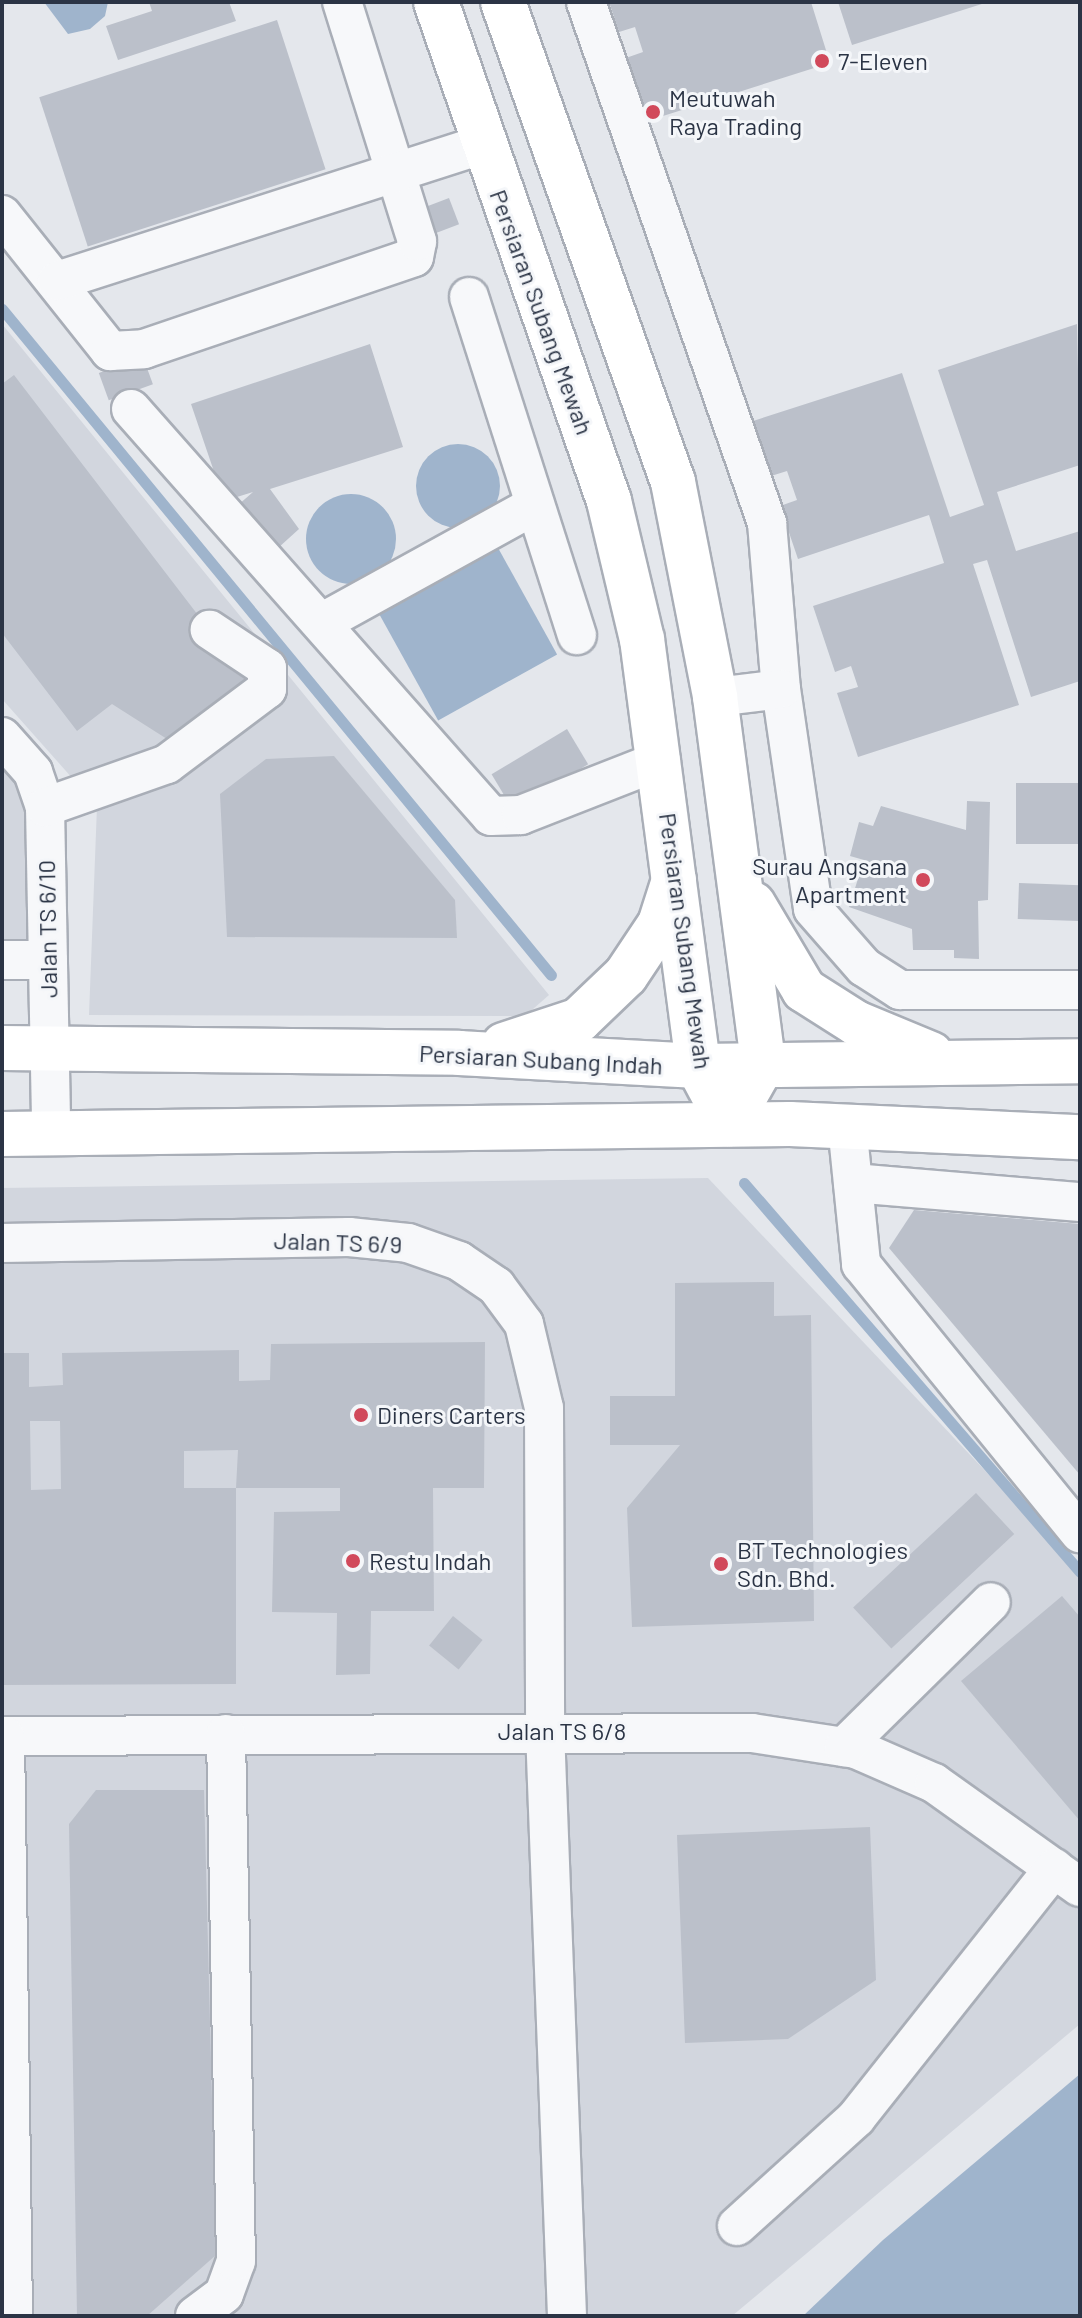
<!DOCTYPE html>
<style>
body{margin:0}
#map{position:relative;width:1082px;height:2318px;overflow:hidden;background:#e4e7ec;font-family:Barlow,sans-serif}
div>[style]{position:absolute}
.built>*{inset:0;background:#d2d6de}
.water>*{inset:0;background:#9fb4cc;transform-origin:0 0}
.round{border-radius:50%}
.stream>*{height:11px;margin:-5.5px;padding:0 5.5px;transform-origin:5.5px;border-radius:5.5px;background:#9fb4cc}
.building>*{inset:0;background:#bbc0ca;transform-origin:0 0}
.roads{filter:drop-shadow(2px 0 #a9aeb7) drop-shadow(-2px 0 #a9aeb7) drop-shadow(0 2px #a9aeb7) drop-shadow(0 -2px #a9aeb7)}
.minor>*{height:38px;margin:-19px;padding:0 19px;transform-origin:19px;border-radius:19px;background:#f7f8fa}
.major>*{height:44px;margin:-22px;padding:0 22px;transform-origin:22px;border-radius:22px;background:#fff}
.dots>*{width:22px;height:22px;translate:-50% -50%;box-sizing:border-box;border:4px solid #f4f6f9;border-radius:50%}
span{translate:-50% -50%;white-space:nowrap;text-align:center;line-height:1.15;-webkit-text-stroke:6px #f4f6f9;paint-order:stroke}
.poi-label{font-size:24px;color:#2b3445}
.left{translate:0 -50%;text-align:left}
.right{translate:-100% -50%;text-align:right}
.street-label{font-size:24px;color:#2b3445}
.frame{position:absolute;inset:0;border:4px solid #2b3445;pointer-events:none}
</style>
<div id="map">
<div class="built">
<i style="clip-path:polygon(2px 324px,549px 995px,525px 1016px,89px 1015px,97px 806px,2px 699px)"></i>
<i style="clip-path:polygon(2px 756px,33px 807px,36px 945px,2px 945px)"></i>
<i style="clip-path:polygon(708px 1178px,1080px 1571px,1080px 2024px,732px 2316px,2px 2316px,2px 1188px)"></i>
</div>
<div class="water">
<i style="clip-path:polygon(44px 2px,108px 2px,105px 16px,90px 29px,68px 34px)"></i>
<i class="round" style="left:416px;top:444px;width:84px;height:84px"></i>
<i class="round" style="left:306px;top:494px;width:90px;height:90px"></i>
<i style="left:497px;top:546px;width:124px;height:136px;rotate:61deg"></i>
<i style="clip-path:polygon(1080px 2074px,1080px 2316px,803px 2316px,883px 2240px)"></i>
</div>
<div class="stream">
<i style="left:2px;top:309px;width:863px;rotate:50.5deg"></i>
<i style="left:744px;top:1183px;width:514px;rotate:49.18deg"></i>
</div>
<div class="building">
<i style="clip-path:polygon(149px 2px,229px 2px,236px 21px,118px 60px,106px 26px,152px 11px)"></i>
<i style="clip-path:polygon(609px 2px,811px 2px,830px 63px,644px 122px,623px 59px,643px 52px,635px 27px,619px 32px)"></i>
<i style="clip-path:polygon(838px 2px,985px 2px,985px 3px,852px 45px)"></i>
<i style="left:277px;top:20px;width:157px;height:250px;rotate:72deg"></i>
<i style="left:449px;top:198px;width:28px;height:26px;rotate:69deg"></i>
<i style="clip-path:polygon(1077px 324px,1080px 465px,997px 492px,1016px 551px,1080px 531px,1080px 681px,1031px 697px,987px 560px,973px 564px,1019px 705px,858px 757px,837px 693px,858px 687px,851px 666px,835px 672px,813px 606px,944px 563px,929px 515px,798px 559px,780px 506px,797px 500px,787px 471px,771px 476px,753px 421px,902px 373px,950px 517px,984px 505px,938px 370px)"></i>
<i style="clip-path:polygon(370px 344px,403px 447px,270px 489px,299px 529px,267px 558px,229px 513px,253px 492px,224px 501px,191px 404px)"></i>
<i style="left:143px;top:357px;width:29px;height:47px;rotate:70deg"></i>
<i style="clip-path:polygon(14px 375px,247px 679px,167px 739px,112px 704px,77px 731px,2px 633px,2px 384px)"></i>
<i style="left:567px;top:729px;width:41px;height:88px;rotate:59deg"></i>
<i style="clip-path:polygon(334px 756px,455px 900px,457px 938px,227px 937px,220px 794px,266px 759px)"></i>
<i style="left:1080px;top:783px;width:61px;height:64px;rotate:90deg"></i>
<i style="clip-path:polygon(967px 801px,990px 802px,988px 900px,978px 901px,979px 959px,954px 958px,954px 950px,913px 950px,912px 929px,849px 907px,864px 860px,850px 856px,859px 822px,873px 826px,881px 806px,966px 830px)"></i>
<i style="left:1019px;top:883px;width:61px;height:36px;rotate:2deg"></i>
<i style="clip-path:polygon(914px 1210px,1080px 1224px,1080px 1475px,889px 1248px)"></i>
<i style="clip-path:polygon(774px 1282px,774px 1316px,811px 1315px,814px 1621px,632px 1627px,627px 1508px,680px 1445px,610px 1445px,610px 1396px,675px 1396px,675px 1283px)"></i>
<i style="clip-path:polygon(evenodd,485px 1342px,484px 1488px,433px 1488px,434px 1611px,371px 1611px,370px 1674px,336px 1675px,337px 1613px,272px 1612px,274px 1512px,340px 1511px,340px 1488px,236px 1488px,238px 1450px,184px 1451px,184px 1488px,236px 1488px,236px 1684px,2px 1685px,2px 1353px,29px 1353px,29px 1387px,63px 1385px,62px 1353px,239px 1350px,239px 1381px,270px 1380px,271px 1344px,485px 1342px,30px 1421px,60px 1421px,61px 1489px,31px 1490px,30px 1421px)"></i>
<i style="left:976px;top:1493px;width:56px;height:168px;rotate:47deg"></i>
<i style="clip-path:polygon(1062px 1596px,1080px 1617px,1080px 1821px,961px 1681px)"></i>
<i style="left:453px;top:1616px;width:38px;height:38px;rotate:39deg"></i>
<i style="clip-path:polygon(96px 1790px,204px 1790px,216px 2255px,147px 2316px,77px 2316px,69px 1824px)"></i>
<i style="clip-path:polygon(870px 1827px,876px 1980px,788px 2039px,685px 2043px,677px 1835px)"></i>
</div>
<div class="roads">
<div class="minor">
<i style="left:586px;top:2px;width:552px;rotate:70.84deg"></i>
<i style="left:767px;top:523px;width:167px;rotate:85.2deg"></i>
<i style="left:781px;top:689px;width:222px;rotate:81.7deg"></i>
<i style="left:813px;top:909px;width:77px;rotate:48.7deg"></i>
<i style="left:864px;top:967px;width:43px;rotate:32.6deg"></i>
<i style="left:900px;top:990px;width:180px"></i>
<i style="left:2px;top:215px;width:174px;rotate:51.5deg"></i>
<i style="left:110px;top:351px;width:34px;rotate:-3deg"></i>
<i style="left:144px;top:349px;width:285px;rotate:-18.8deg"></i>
<i style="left:414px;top:257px;width:16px;rotate:-79deg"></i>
<i style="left:417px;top:241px;width:250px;rotate:-107.4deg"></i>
<i style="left:57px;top:281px;width:447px;rotate:-17.8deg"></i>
<i style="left:469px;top:297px;width:355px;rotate:72.3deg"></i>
<i style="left:131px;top:409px;width:543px;rotate:48.51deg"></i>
<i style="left:491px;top:816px;width:30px;rotate:-2deg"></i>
<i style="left:521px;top:815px;width:150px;rotate:-21.4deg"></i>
<i style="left:323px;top:622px;width:242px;rotate:-28.9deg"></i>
<i style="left:715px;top:697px;width:66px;rotate:-6.9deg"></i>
<i style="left:2px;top:737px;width:47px;rotate:48.5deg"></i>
<i style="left:33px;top:772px;width:37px;rotate:71deg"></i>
<i style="left:45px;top:807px;width:326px;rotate:88.9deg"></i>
<i style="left:45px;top:807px;width:129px;rotate:-19.4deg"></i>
<i style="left:167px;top:764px;width:125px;rotate:-36.9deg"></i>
<i style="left:267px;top:689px;width:21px;rotate:-90deg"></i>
<i style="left:267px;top:668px;width:69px;rotate:-146.3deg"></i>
<i style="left:2px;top:960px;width:46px"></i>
<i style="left:847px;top:1125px;width:140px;rotate:84.2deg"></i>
<i style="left:861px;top:1264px;width:347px;rotate:50.9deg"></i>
<i style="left:853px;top:1183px;width:228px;rotate:4.8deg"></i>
<i style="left:2px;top:1243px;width:347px;rotate:-1deg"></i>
<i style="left:349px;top:1237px;width:59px;rotate:5.8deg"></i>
<i style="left:408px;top:1243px;width:54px;rotate:19.4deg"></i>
<i style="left:459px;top:1261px;width:45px;rotate:34deg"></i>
<i style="left:496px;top:1286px;width:47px;rotate:53.6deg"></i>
<i style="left:524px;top:1324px;width:86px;rotate:76.6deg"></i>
<i style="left:544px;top:1408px;width:322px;rotate:89.8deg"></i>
<i style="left:545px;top:1730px;width:586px;rotate:87.85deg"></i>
<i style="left:2px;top:1736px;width:750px;rotate:-0.23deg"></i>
<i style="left:752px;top:1733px;width:105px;rotate:8.7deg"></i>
<i style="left:856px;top:1749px;width:85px;rotate:23.6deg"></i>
<i style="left:934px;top:1783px;width:179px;rotate:35.5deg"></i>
<i style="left:5px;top:1736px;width:580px;rotate:89.21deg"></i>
<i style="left:844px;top:1747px;width:206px;rotate:-44.6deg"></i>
<i style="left:737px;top:2226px;width:161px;rotate:-42.2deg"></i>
<i style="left:856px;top:2118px;width:319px;rotate:-51.6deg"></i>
<i style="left:195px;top:2316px;width:36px;rotate:-37deg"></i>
<i style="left:224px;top:2294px;width:35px;rotate:-70deg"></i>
<i style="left:236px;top:2261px;width:527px;rotate:-91.09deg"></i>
</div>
<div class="major">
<i style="left:436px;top:2px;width:528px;rotate:70.88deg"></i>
<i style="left:609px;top:501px;width:142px;rotate:76.6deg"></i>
<i style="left:642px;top:639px;width:431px;rotate:82.5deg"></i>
<i style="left:698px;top:1066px;width:66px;rotate:61.9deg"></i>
<i style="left:503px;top:2px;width:509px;rotate:70.5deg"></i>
<i style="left:673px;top:482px;width:219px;rotate:78.9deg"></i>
<i style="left:715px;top:697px;width:370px;rotate:82.5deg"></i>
<i style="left:763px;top:1064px;width:69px;rotate:119.5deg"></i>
<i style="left:753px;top:904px;width:100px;rotate:59.3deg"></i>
<i style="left:804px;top:990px;width:62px;rotate:32.4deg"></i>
<i style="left:856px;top:1023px;width:81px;rotate:22.5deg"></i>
<i style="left:504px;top:1045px;width:79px;rotate:-18.4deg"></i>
<i style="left:579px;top:1020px;width:65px;rotate:-43.8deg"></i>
<i style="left:626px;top:975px;width:61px;rotate:-56.3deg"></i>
<i style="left:660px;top:924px;width:46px;rotate:-72.3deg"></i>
<i style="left:2px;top:1048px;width:457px;rotate:0.6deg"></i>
<i style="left:459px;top:1053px;width:239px;rotate:3.1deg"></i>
<i style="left:698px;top:1066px;width:382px;rotate:-0.7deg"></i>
<i style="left:2px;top:1134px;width:788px;rotate:-0.73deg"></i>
<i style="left:790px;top:1124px;width:290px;rotate:2.6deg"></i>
</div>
</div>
<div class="dots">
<i style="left:822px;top:61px;background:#d1495b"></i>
<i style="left:653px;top:112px;background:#d1495b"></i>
<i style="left:923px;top:880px;background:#d1495b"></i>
<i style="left:361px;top:1415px;background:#d1495b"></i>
<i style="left:353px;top:1561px;background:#d1495b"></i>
<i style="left:721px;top:1564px;background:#d1495b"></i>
</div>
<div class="poi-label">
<span class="left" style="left:838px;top:61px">7-Eleven</span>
<span class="left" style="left:669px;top:112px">Meutuwah<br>Raya Trading</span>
<span class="right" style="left:907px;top:880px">Surau Angsana<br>Apartment</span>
<span class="left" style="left:377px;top:1415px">Diners Carters</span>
<span class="left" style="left:737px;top:1564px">BT Technologies<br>Sdn. Bhd.</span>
<span class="left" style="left:369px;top:1561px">Restu Indah</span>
</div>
<div class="street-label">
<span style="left:542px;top:312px;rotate:70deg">Persiaran Subang Mewah</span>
<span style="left:47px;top:929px;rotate:-91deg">Jalan TS 6/10</span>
<span style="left:686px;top:941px;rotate:82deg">Persiaran Subang Mewah</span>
<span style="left:541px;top:1059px;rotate:3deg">Persiaran Subang Indah</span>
<span style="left:338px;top:1242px;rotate:2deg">Jalan TS 6/9</span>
<span style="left:562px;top:1731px">Jalan TS 6/8</span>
</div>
<div class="frame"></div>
</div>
